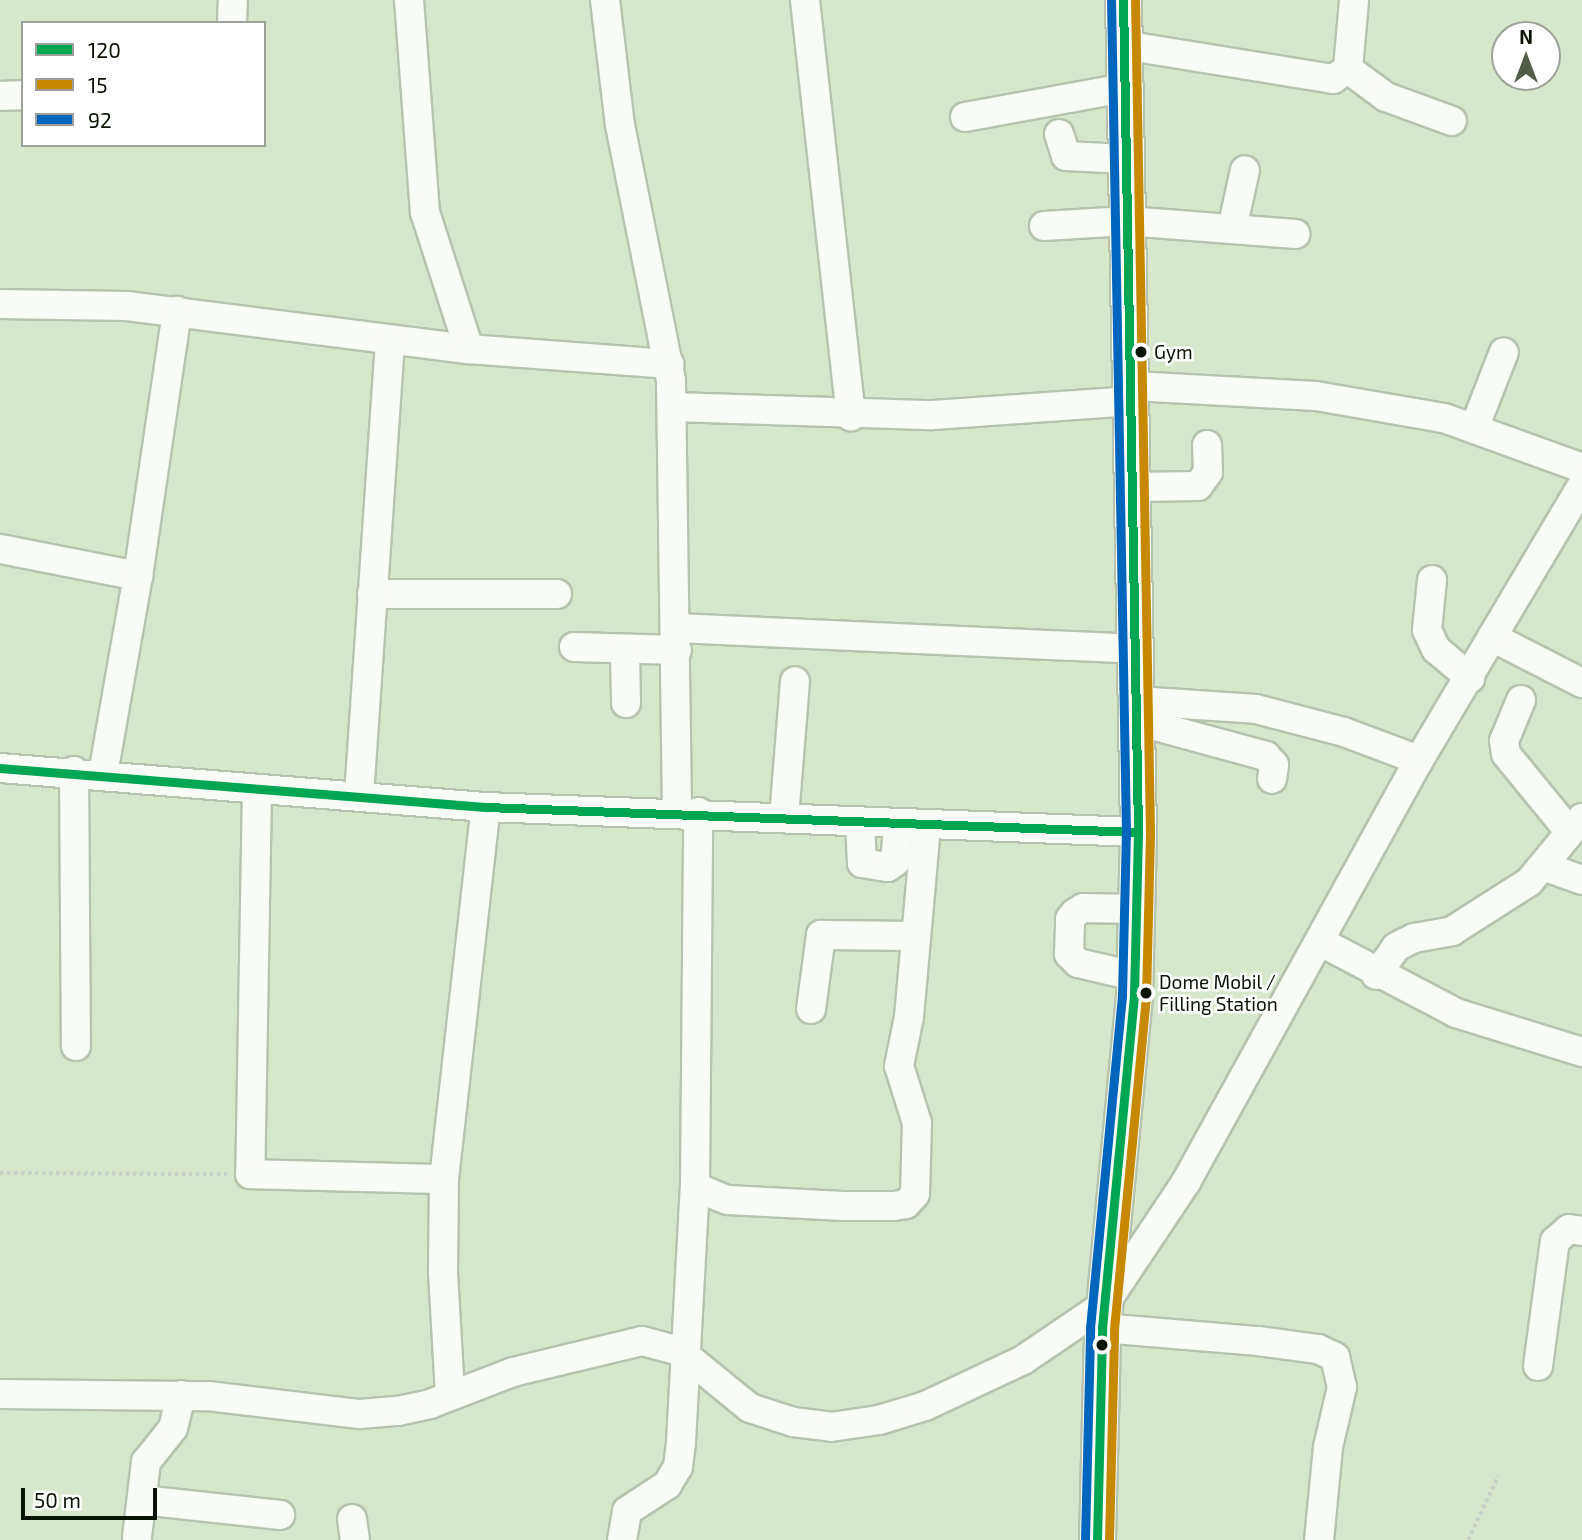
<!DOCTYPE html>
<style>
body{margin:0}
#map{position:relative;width:1582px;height:1540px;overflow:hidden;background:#d7e7cc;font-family:"Exo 2",sans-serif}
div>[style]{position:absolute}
.path>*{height:3.5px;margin-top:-1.75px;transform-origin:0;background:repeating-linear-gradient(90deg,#cacfc8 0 3.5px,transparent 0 7px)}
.roads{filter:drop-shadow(2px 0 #b6c3ae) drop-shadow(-2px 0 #b6c3ae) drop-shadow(0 2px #b6c3ae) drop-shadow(0 -2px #b6c3ae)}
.minor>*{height:28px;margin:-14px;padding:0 14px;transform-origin:14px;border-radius:14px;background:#f9fbf7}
.major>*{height:35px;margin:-17.5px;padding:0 17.5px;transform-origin:17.5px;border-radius:17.5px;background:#f9fbf7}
.bus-1>*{height:9px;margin:-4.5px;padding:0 4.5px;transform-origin:4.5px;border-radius:4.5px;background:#00a651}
.bus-2>*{height:9px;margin:-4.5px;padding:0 4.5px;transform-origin:4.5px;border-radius:4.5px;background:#c78901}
.bus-3>*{height:9px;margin:-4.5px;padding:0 4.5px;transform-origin:4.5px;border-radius:4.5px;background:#0065bd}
.dots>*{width:19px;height:19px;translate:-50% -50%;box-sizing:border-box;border:4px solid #fff;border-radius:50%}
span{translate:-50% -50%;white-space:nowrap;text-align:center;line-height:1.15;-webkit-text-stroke:5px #fff;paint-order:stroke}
.bus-label{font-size:19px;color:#091303}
.left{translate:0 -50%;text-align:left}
.legend{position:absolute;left:21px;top:21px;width:245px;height:126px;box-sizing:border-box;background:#fff;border:2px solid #9da19a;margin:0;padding:9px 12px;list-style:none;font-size:21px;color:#091303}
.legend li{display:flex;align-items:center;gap:14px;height:35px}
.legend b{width:35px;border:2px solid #9da19a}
.north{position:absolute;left:1491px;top:21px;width:70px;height:70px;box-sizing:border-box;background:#fff;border:2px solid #9da19a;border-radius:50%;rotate:0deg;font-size:19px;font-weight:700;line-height:28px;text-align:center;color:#091303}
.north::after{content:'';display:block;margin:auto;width:24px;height:32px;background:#515d49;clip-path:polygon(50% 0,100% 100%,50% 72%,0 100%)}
.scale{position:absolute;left:21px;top:1488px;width:136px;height:32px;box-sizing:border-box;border:4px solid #091303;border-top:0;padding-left:9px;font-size:21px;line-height:24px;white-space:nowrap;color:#091303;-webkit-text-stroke:5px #fff;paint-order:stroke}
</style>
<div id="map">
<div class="path">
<i style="left:0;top:1173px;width:229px;rotate:0.3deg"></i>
<i style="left:1468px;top:1540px;width:71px;rotate:-64.9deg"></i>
</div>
<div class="roads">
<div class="minor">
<i style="left:409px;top:0;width:213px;rotate:85.7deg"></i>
<i style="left:425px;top:212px;width:144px;rotate:72.2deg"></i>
<i style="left:605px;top:0;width:126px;rotate:83.2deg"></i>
<i style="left:620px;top:125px;width:261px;rotate:78.7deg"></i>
<i style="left:671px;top:381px;width:431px;rotate:89.2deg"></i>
<i style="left:805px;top:0;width:419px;rotate:83.7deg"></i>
<i style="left:232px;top:23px;width:23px;rotate:-88deg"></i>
<i style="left:1123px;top:45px;width:213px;rotate:9.2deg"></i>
<i style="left:1333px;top:79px;width:18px;rotate:-34deg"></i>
<i style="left:1348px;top:69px;width:69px;rotate:-85deg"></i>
<i style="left:1348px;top:69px;width:47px;rotate:36.4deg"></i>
<i style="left:1386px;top:97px;width:70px;rotate:20deg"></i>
<i style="left:0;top:96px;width:23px;rotate:-2deg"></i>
<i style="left:965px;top:117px;width:162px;rotate:-10.3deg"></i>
<i style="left:1059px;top:134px;width:23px;rotate:72deg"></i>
<i style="left:1066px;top:156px;width:59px;rotate:2.9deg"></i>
<i style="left:1044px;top:226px;width:83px;rotate:-3.4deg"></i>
<i style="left:1127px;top:221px;width:169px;rotate:4.4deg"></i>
<i style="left:1232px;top:229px;width:60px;rotate:-77.6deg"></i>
<i style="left:0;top:304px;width:127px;rotate:0.9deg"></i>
<i style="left:127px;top:306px;width:345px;rotate:7.2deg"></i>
<i style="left:469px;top:349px;width:201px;rotate:4.3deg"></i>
<i style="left:1133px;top:386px;width:183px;rotate:3.1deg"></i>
<i style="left:1316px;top:396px;width:130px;rotate:9.8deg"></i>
<i style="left:1444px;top:418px;width:147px;rotate:19.9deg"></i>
<i style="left:673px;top:407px;width:260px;rotate:1.8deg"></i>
<i style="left:933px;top:415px;width:200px;rotate:-4deg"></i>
<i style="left:1475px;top:426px;width:79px;rotate:-68.6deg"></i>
<i style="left:1134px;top:487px;width:64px;rotate:-0.9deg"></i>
<i style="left:1198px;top:486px;width:17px;rotate:-54deg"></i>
<i style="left:1208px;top:472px;width:27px;rotate:-92deg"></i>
<i style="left:0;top:549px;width:141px;rotate:11.1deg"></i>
<i style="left:1432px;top:580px;width:50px;rotate:95.7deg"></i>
<i style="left:1427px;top:630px;width:21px;rotate:65deg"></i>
<i style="left:1436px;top:649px;width:45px;rotate:40.5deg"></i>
<i style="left:372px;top:594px;width:185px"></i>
<i style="left:677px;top:628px;width:460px;rotate:2.6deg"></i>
<i style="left:1492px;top:637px;width:101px;rotate:27.1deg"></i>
<i style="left:574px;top:647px;width:103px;rotate:1.7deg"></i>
<i style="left:625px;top:649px;width:54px;rotate:88.9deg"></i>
<i style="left:1521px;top:700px;width:44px;rotate:112.5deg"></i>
<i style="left:1504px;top:741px;width:13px;rotate:81deg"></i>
<i style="left:1506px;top:754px;width:99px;rotate:50.7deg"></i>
<i style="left:1137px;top:701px;width:119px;rotate:3.8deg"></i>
<i style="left:1256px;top:709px;width:91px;rotate:14.6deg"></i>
<i style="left:1344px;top:732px;width:80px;rotate:20.5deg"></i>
<i style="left:1137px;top:721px;width:134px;rotate:15.2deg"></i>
<i style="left:1266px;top:756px;width:12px;rotate:48deg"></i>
<i style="left:1274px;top:765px;width:14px;rotate:98deg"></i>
<i style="left:0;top:768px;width:488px;rotate:4.6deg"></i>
<i style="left:486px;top:807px;width:652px;rotate:2.2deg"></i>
<i style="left:74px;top:771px;width:275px;rotate:89.6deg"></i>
<i style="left:103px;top:774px;width:201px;rotate:-80deg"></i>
<i style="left:138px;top:576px;width:268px;rotate:-81.6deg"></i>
<i style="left:257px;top:789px;width:385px;rotate:91deg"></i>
<i style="left:250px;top:1174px;width:194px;rotate:1.5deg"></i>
<i style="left:359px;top:796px;width:457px;rotate:-86.1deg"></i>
<i style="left:784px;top:818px;width:137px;rotate:-85.4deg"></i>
<i style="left:860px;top:822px;width:41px;rotate:87.2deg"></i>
<i style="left:862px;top:863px;width:26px;rotate:9deg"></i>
<i style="left:888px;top:867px;width:9px;rotate:-36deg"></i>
<i style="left:895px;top:862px;width:38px;rotate:-85deg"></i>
<i style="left:1543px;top:866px;width:41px;rotate:19.7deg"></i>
<i style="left:1321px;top:942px;width:153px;rotate:27.7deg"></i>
<i style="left:1456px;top:1013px;width:132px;rotate:17.2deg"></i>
<i style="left:1376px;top:975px;width:34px;rotate:-54deg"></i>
<i style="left:1396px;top:947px;width:20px;rotate:-27deg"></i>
<i style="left:1414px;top:938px;width:39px;rotate:-10deg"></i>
<i style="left:1452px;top:931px;width:91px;rotate:-32.5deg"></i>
<i style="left:1529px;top:882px;width:83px;rotate:-50.4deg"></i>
<i style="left:1134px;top:976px;width:57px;rotate:-166.9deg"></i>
<i style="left:1078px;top:963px;width:13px;rotate:-135deg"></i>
<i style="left:1069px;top:954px;width:35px;rotate:-88deg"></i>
<i style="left:1070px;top:919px;width:8px;rotate:-50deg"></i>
<i style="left:1075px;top:913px;width:9px;rotate:-32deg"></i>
<i style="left:1083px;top:908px;width:53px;rotate:1.1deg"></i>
<i style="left:811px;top:1009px;width:75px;rotate:-82.3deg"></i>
<i style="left:821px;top:935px;width:95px;rotate:0.6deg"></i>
<i style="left:695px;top:1187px;width:35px;rotate:22deg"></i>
<i style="left:728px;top:1200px;width:115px;rotate:3deg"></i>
<i style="left:843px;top:1206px;width:51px"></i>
<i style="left:894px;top:1206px;width:12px;rotate:-9deg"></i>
<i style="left:906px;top:1204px;width:13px;rotate:-48deg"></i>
<i style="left:915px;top:1194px;width:71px;rotate:-88.4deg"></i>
<i style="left:917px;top:1123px;width:60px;rotate:-107.5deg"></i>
<i style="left:899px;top:1066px;width:50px;rotate:-78.5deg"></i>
<i style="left:909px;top:1017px;width:192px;rotate:-84.9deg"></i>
<i style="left:1102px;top:1328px;width:157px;rotate:4.8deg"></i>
<i style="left:1258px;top:1341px;width:61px;rotate:7.6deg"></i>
<i style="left:1318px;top:1349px;width:19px;rotate:25deg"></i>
<i style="left:1335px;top:1357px;width:31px;rotate:77deg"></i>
<i style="left:1342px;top:1387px;width:62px;rotate:103.1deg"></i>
<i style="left:1328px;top:1447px;width:93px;rotate:95.5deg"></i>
<i style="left:1538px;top:1366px;width:126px;rotate:-82.3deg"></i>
<i style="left:1555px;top:1241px;width:18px;rotate:-41deg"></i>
<i style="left:1569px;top:1229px;width:13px;rotate:9deg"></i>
<i style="left:0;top:1394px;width:208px;rotate:0.6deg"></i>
<i style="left:208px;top:1396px;width:153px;rotate:6.8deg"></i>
<i style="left:360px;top:1414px;width:38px;rotate:-5deg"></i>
<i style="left:398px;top:1411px;width:33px;rotate:-12deg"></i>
<i style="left:430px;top:1404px;width:89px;rotate:-21.1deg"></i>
<i style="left:513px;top:1372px;width:133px;rotate:-13.5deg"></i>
<i style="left:642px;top:1341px;width:39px;rotate:15deg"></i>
<i style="left:680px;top:1351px;width:90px;rotate:39.2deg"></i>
<i style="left:750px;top:1408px;width:45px;rotate:18deg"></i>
<i style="left:793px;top:1422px;width:38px;rotate:7deg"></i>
<i style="left:831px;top:1427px;width:49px;rotate:-8.3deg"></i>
<i style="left:879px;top:1420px;width:48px;rotate:-16.9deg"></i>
<i style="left:925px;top:1406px;width:108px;rotate:-25.1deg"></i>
<i style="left:1023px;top:1360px;width:98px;rotate:-34.2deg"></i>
<i style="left:1104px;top:1305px;width:148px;rotate:-56.3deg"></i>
<i style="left:1186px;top:1182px;width:482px;rotate:-61.1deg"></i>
<i style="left:1419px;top:760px;width:319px;rotate:-59.3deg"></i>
<i style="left:450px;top:1394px;width:121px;rotate:-93.3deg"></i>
<i style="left:443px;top:1273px;width:94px;rotate:-89.4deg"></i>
<i style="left:444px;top:1179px;width:374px;rotate:-83.6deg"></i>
<i style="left:142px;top:1500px;width:139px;rotate:6.2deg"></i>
<i style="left:352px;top:1519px;width:21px;rotate:82deg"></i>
<i style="left:137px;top:1537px;width:76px;rotate:-83.2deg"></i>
<i style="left:146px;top:1462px;width:43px;rotate:-51.5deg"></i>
<i style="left:173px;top:1428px;width:34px;rotate:-76deg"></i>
<i style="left:622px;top:1540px;width:29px;rotate:-80deg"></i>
<i style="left:627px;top:1511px;width:48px;rotate:-33deg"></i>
<i style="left:667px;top:1485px;width:21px;rotate:-59deg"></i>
<i style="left:678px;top:1467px;width:25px;rotate:-83deg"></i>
<i style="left:681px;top:1442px;width:255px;rotate:-86.9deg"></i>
<i style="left:695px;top:1187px;width:375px;rotate:-89.5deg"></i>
</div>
<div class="major">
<i style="left:1097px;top:1540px;width:212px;rotate:-88.6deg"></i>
<i style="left:1102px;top:1328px;width:334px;rotate:-84.5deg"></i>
<i style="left:1134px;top:996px;width:164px;rotate:-88.6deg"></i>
<i style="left:1138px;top:832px;width:832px;rotate:-91.03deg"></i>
</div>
</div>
<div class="bus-1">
<i style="left:0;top:768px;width:488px;rotate:4.6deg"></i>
<i style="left:486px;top:807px;width:652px;rotate:2.2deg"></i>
<i style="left:1097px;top:1540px;width:212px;rotate:-88.6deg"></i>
<i style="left:1102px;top:1328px;width:334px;rotate:-84.5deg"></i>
<i style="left:1134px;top:996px;width:164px;rotate:-88.6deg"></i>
<i style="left:1138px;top:832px;width:832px;rotate:-91.03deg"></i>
</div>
<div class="bus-2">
<i style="left:1109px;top:1540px;width:211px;rotate:-88.6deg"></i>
<i style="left:1114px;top:1329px;width:334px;rotate:-84.5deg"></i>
<i style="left:1146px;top:997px;width:165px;rotate:-88.6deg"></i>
<i style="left:1150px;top:832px;width:832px;rotate:-91.03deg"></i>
</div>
<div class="bus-3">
<i style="left:1085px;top:1540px;width:212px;rotate:-88.6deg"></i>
<i style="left:1090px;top:1328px;width:335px;rotate:-84.5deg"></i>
<i style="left:1122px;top:995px;width:163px;rotate:-88.6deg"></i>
<i style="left:1126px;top:832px;width:832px;rotate:-91.03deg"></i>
</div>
<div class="dots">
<i style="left:1141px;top:352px;background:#091303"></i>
<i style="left:1146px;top:993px;background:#091303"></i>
<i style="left:1102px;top:1345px;background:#091303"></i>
</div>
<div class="bus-label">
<span class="left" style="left:1154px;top:352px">Gym</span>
<span class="left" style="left:1159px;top:993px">Dome Mobil /<br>Filling Station</span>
</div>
<ul class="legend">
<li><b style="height:9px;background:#00a651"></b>120</li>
<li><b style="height:9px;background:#c78901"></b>15</li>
<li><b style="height:9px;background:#0065bd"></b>92</li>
</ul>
<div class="north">N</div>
<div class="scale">50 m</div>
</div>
